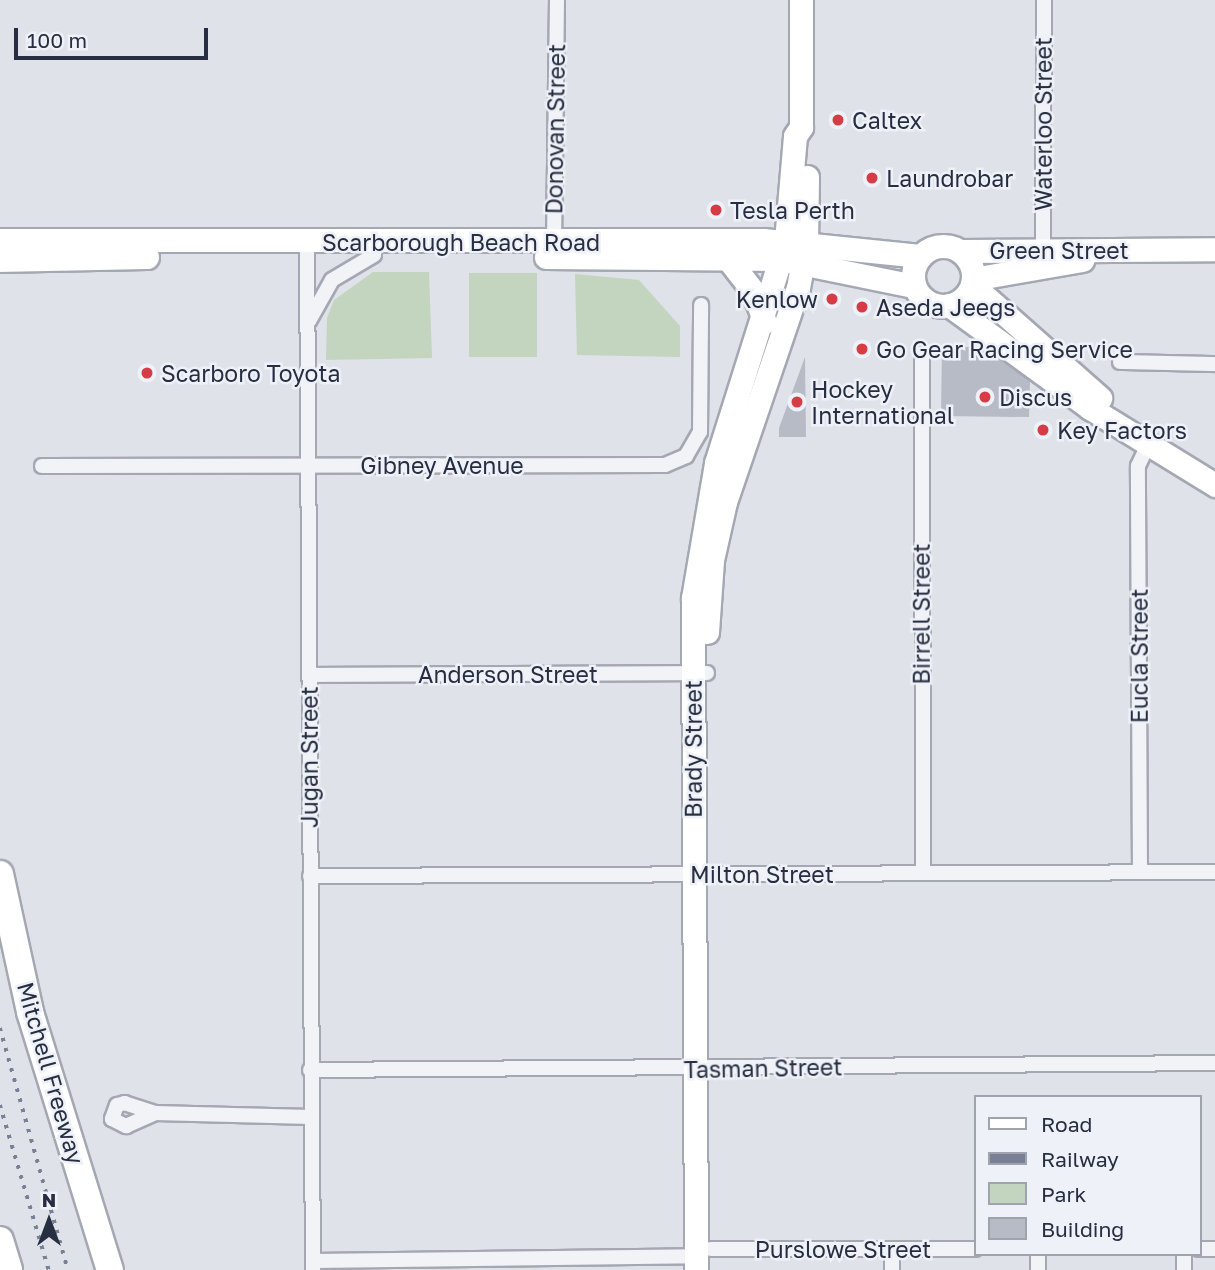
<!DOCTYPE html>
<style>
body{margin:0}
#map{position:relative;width:1215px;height:1270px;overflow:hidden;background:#dfe2e9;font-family:"Golos Text",sans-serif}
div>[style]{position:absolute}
.green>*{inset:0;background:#c3d4bf;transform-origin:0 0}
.building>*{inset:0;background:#b6bbc6}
.roads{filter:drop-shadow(2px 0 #a4a8b3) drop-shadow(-2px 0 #a4a8b3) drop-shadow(0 2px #a4a8b3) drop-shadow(0 -2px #a4a8b3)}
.minor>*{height:14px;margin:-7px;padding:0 7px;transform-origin:7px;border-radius:7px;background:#f2f3f7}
.primary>*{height:23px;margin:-11.5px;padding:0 11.5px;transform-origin:11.5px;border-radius:11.5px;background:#fff}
.primary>.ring{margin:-11.5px;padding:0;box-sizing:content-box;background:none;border:23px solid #fff;border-radius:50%}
.motorway>*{height:26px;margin:-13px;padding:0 13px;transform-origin:13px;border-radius:13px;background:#fff}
.rail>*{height:3.5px;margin-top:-1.75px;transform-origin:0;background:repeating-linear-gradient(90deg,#778094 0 3.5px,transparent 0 10.5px)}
.dots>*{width:19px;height:19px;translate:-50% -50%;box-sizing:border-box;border:4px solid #eef1f7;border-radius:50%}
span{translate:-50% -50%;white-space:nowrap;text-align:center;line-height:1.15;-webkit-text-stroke:5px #eef1f7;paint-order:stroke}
.poi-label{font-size:23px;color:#272e41}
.left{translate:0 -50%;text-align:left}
.right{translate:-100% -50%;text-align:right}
.street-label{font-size:23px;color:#272e41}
.legend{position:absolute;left:974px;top:1095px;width:228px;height:161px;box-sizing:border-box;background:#eef1f7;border:2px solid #9ea3ae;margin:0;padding:9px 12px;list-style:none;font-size:21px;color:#272e41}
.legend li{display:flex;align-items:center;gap:14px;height:35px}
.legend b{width:35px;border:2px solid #9ea3ae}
.north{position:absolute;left:14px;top:1186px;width:70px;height:70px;-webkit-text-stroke:5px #eef1f7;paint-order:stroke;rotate:0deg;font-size:19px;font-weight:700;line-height:28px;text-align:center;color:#272e41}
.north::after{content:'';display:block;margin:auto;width:24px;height:32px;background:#272e41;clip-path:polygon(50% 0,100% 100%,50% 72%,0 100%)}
.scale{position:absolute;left:14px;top:28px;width:194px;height:32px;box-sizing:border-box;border:4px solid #272e41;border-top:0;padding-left:9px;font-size:21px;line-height:24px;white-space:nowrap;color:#272e41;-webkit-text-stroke:5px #eef1f7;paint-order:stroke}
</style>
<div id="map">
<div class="green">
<i style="clip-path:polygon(373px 272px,429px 272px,432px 358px,326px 360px,327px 318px,334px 300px)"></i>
<i style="left:469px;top:273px;width:68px;height:84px"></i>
<i style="clip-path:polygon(575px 274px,639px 280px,680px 326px,680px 357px,577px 355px)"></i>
</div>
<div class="building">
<i style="clip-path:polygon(942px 347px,983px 347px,1030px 381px,1029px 417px,941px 416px)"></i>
<i style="clip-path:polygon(805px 357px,806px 437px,779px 437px,779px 428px)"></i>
</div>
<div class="roads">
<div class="minor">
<i style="left:307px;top:243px;width:1027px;rotate:89.67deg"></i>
<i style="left:554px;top:245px;width:245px;rotate:-89.3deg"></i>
<i style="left:1043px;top:248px;width:248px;rotate:-89.8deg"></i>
<i style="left:309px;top:321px;width:47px;rotate:-60.7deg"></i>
<i style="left:332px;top:280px;width:49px;rotate:-30.8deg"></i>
<i style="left:922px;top:355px;width:518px;rotate:89.89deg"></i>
<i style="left:1120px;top:362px;width:95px;rotate:1.2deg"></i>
<i style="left:42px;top:466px;width:623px;rotate:-0.09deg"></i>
<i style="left:665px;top:465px;width:23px;rotate:-23deg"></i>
<i style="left:686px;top:456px;width:28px;rotate:-60deg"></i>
<i style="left:700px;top:432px;width:127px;rotate:-89.5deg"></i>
<i style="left:309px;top:675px;width:398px;rotate:-0.3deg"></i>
<i style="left:1140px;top:872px;width:406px;rotate:-90.3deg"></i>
<i style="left:1138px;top:466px;width:26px;rotate:-65deg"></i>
<i style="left:310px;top:876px;width:905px;rotate:-0.25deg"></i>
<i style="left:310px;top:1070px;width:905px;rotate:-0.44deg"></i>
<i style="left:155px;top:1113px;width:32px;rotate:-162deg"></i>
<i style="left:125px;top:1103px;width:8px;rotate:166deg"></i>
<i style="left:117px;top:1105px;width:15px;rotate:110deg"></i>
<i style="left:112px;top:1119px;width:16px;rotate:27deg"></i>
<i style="left:126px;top:1126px;width:32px;rotate:-24deg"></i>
<i style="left:155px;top:1113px;width:156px;rotate:1.5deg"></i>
<i style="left:711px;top:1249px;width:264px"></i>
<i style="left:1199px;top:1249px;width:16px"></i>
<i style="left:1038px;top:1254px;width:16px;rotate:90deg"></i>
<i style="left:1184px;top:1254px;width:16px;rotate:90deg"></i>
<i style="left:313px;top:1261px;width:383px;rotate:-0.7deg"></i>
<i style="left:892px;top:1270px;width:21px;rotate:-90deg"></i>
</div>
<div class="primary">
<i style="left:0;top:240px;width:763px"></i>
<i style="left:763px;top:240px;width:158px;rotate:5.8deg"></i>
<i class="ring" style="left:913px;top:246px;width:37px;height:37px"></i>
<i style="left:960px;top:251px;width:255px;rotate:-0.4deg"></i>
<i style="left:546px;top:257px;width:235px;rotate:0.5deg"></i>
<i style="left:781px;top:259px;width:136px;rotate:11.5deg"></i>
<i style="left:728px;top:259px;width:41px;rotate:52deg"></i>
<i style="left:753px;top:291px;width:33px;rotate:69deg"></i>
<i style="left:0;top:260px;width:147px;rotate:-1.2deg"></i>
<i style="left:973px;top:279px;width:111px;rotate:-9.9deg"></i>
<i style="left:972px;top:285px;width:171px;rotate:41.4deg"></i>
<i style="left:949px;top:305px;width:175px;rotate:36.1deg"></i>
<i style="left:1090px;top:408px;width:147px;rotate:31.6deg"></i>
<i style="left:707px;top:632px;width:72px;rotate:-86deg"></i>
<i style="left:712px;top:560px;width:59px;rotate:-77.4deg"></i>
<i style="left:725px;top:502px;width:226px;rotate:-71.2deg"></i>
<i style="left:798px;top:288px;width:46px;rotate:-79.9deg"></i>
<i style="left:806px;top:243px;width:66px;rotate:-89.1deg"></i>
<i style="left:696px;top:1270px;width:672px;rotate:-90.26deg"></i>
<i style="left:693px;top:598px;width:137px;rotate:-80.3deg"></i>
<i style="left:716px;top:463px;width:233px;rotate:-72.5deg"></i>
<i style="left:786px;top:241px;width:105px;rotate:-85.1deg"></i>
<i style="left:795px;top:136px;width:11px;rotate:-56deg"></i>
<i style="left:801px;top:127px;width:127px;rotate:-90deg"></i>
</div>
<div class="motorway">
<i style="left:0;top:874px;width:141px;rotate:77.7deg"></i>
<i style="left:30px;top:1012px;width:270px;rotate:72.8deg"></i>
<i style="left:0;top:1240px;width:31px;rotate:73deg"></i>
</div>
</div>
<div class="rail">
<i style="left:0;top:1028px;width:251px;rotate:74.3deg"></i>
<i style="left:0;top:1105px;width:172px;rotate:73.5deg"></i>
</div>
<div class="dots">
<i style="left:838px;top:120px;background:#d63c46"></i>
<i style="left:872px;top:178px;background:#d63c46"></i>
<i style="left:716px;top:210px;background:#d63c46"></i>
<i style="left:832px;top:299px;background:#d63c46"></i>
<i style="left:862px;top:307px;background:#d63c46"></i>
<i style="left:862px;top:349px;background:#d63c46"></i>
<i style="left:147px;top:373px;background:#d63c46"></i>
<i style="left:985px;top:397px;background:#d63c46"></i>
<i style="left:797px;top:402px;background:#d63c46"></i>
<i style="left:1043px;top:430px;background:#d63c46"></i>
</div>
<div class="poi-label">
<span class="left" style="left:852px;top:120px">Caltex</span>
<span class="left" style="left:886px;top:178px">Laundrobar</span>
<span class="left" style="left:730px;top:210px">Tesla Perth</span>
<span class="right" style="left:818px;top:299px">Kenlow</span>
<span class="left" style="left:876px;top:307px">Aseda Jeegs</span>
<span class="left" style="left:876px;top:349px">Go Gear Racing Service</span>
<span class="left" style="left:161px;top:373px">Scarboro Toyota</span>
<span class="left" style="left:811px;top:402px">Hockey<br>International</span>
<span class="left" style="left:999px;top:397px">Discus</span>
<span class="left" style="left:1057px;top:430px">Key Factors</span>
</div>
<div class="street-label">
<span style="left:1043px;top:124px;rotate:-90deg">Waterloo Street</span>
<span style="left:555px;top:129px;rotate:-89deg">Donovan Street</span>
<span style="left:461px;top:242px">Scarborough Beach Road</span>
<span style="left:1059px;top:250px">Green Street</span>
<span style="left:442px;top:465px">Gibney Avenue</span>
<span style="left:921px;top:614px;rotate:-90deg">Birrell Street</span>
<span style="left:1139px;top:656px;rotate:-90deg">Eucla Street</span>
<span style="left:508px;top:674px">Anderson Street</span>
<span style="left:693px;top:749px;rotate:-90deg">Brady Street</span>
<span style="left:309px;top:757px;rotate:-90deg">Jugan Street</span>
<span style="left:762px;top:874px">Milton Street</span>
<span style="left:763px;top:1068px;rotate:-1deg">Tasman Street</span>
<span style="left:51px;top:1073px;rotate:74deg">Mitchell Freeway</span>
<span style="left:843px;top:1249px">Purslowe Street</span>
</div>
<ul class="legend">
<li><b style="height:9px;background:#fff"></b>Road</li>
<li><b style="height:9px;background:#778094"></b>Railway</li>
<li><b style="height:19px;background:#c3d4bf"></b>Park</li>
<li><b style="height:19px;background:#b6bbc6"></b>Building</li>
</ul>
<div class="north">N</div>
<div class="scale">100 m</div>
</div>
